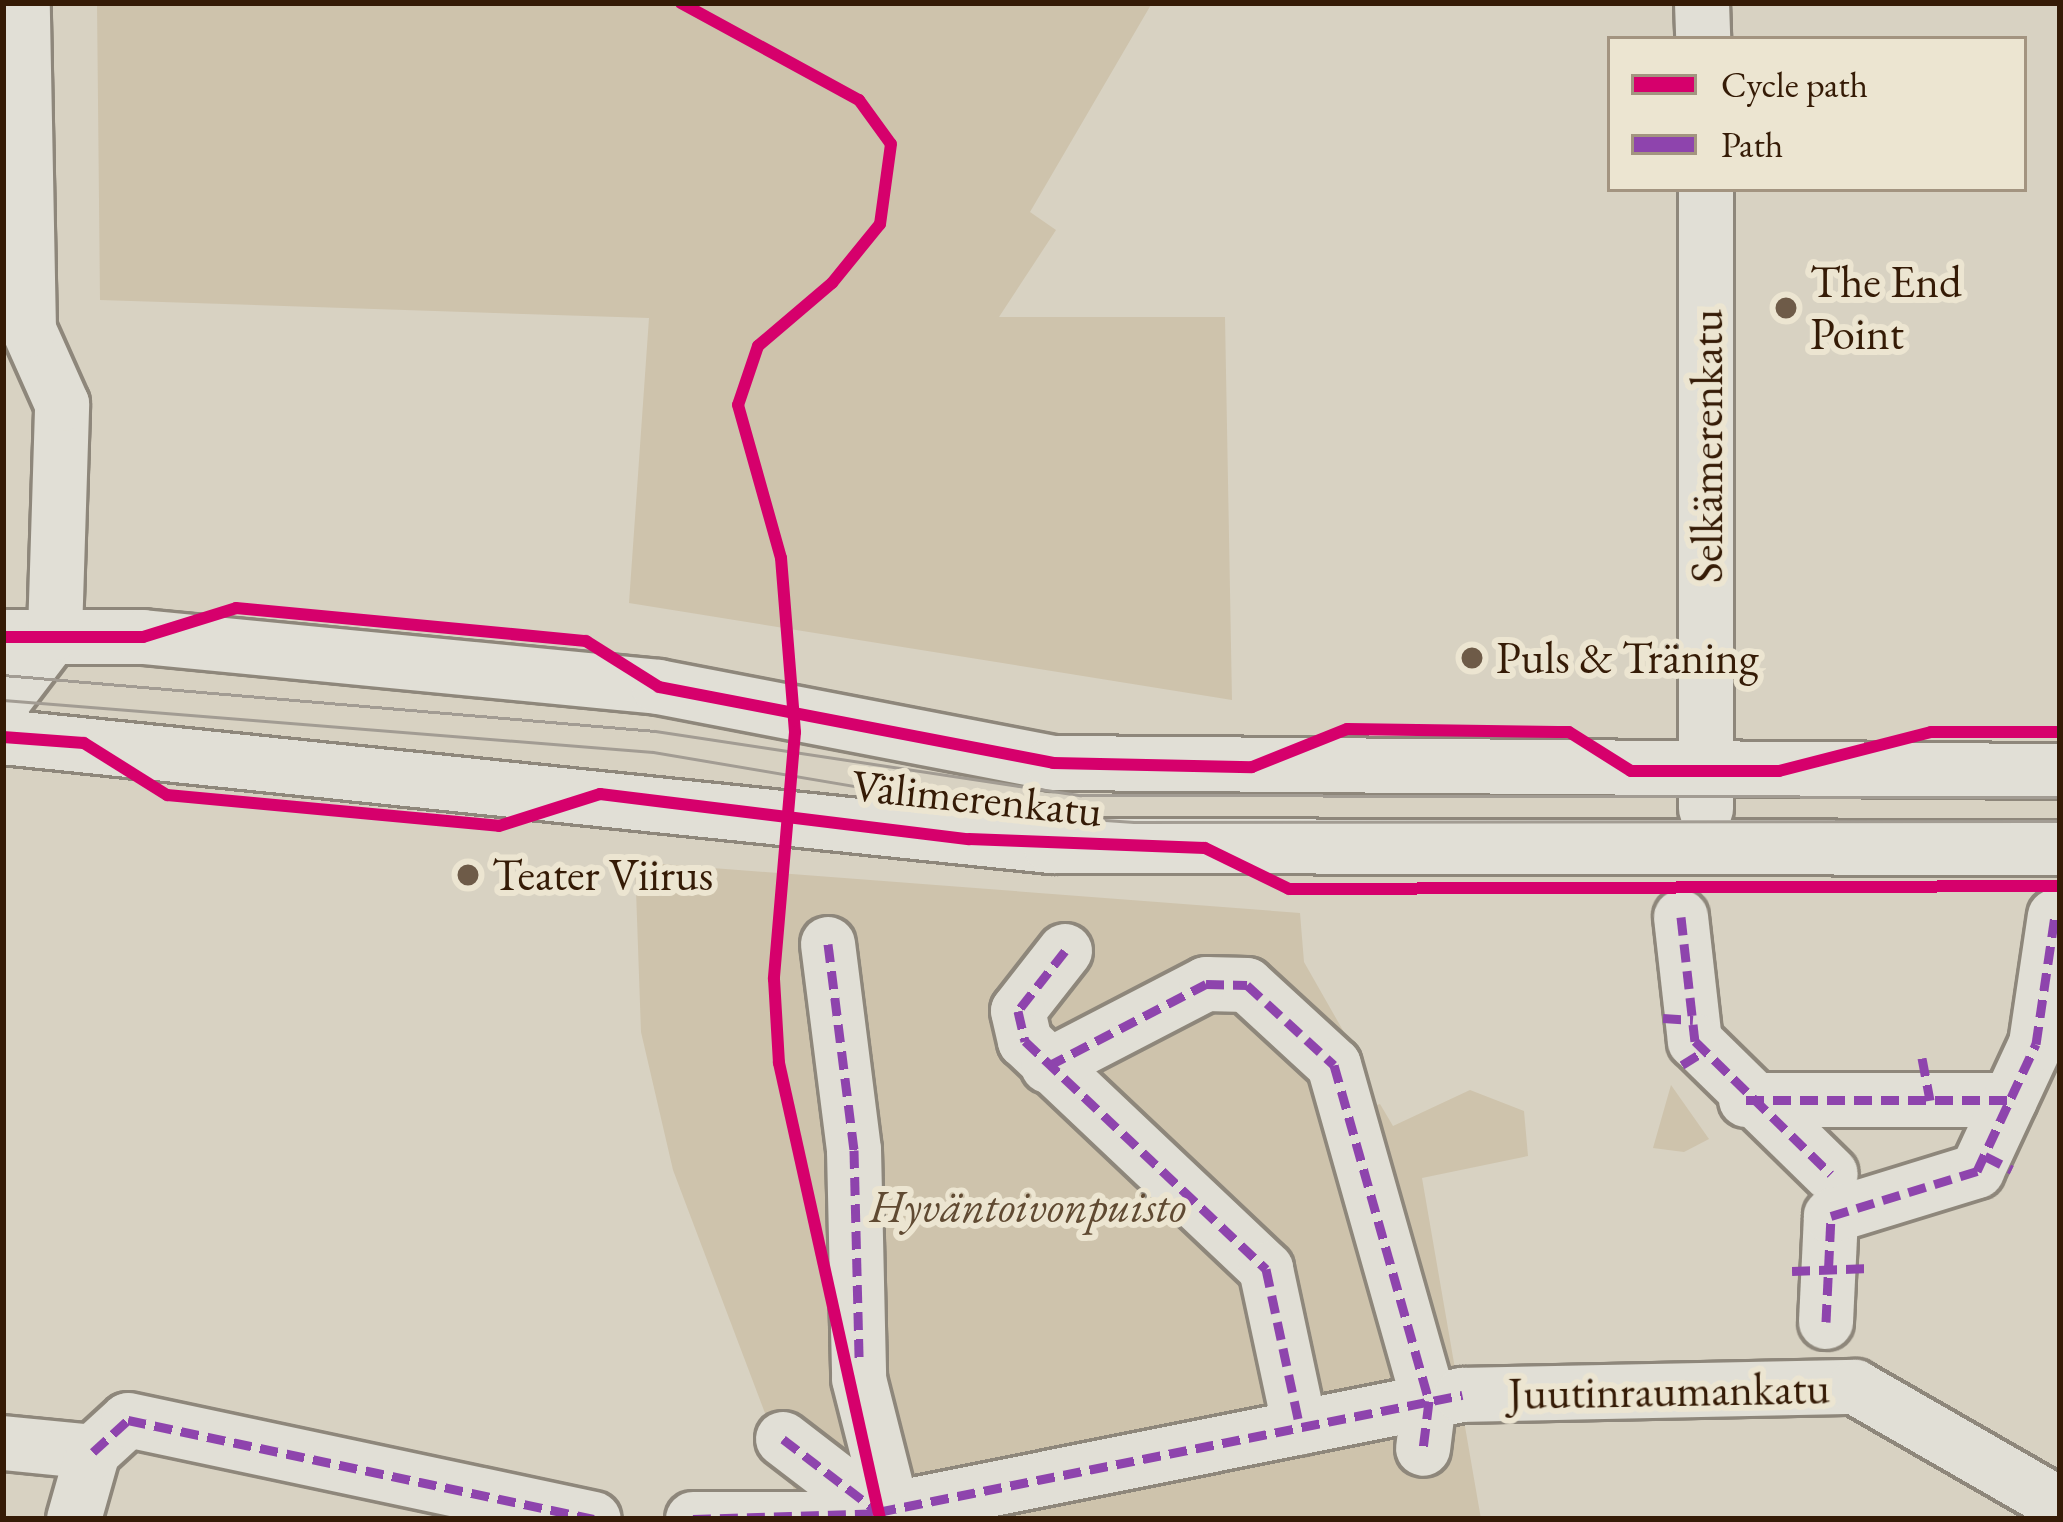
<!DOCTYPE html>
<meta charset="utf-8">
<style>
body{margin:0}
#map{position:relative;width:2063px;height:1522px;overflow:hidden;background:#d8d2c2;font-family:"EB Garamond",serif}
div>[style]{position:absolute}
.green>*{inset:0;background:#cec3ac}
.roads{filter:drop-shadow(3px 0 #8e877b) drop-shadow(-3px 0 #8e877b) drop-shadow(0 3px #8e877b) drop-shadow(0 -3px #8e877b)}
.minor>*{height:54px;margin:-27px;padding:0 27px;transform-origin:27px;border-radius:27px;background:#e1dfd6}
.tram>*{height:3px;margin:-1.5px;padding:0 1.5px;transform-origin:1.5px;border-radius:1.5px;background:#a29c93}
.quiet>*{height:9px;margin-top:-4.5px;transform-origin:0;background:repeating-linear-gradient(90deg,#8e44ad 0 18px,transparent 0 27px)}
.cycleway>*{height:12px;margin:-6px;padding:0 6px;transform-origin:6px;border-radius:6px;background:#d6006c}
.dots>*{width:33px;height:33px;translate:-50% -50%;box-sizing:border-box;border:6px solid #ece5d1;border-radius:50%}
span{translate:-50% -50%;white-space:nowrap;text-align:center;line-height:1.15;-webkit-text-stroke:12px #ece5d1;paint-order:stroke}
.poi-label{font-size:45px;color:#351b06}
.left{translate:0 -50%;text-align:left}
.street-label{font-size:45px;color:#351b06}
.park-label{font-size:45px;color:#604a32;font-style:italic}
.frame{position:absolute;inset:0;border:6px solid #351b06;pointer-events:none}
.legend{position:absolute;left:1607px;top:36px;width:420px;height:156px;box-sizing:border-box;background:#ece5d1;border:3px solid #a39480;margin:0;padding:15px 21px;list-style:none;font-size:36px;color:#351b06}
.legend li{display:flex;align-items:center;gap:24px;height:60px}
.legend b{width:60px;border:3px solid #a39480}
</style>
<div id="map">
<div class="green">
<i style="clip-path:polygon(97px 3px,1152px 3px,1030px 212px,1056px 230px,999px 317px,1225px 317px,1232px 700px,629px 603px,649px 318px,100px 300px)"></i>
<i style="clip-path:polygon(635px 862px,1300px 913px,1304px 962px,1345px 1034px,1367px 1108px,1380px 1104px,1393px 1126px,1470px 1090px,1524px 1111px,1528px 1156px,1422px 1178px,1481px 1519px,805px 1519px,673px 1170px,641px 1032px)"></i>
<i style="clip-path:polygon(1671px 1085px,1709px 1139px,1684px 1152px,1653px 1148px)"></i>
</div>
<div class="roads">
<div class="minor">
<i style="left:1702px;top:3px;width:36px;rotate:88deg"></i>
<i style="left:1706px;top:189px;width:620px;rotate:90deg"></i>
<i style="left:3px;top:637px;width:140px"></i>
<i style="left:143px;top:637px;width:518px;rotate:5.53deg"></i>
<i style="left:659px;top:687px;width:401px;rotate:10.9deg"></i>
<i style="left:1053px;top:763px;width:1007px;rotate:0.46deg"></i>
<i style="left:3px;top:701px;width:86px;rotate:-52.6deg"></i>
<i style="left:55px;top:633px;width:229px;rotate:-88.2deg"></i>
<i style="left:62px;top:404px;width:81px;rotate:-114deg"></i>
<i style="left:29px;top:330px;width:327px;rotate:-91.1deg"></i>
<i style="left:3px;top:737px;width:1054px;rotate:5.94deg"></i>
<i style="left:1051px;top:846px;width:1009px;rotate:0.11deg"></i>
<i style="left:1681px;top:917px;width:125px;rotate:83.6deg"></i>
<i style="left:1695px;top:1041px;width:190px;rotate:44.4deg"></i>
<i style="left:828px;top:944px;width:208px;rotate:82.8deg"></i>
<i style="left:854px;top:1150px;width:229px;rotate:88.7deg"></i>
<i style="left:859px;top:1379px;width:134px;rotate:75.8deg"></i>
<i style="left:1065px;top:951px;width:76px;rotate:128.1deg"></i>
<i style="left:1018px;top:1011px;width:31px;rotate:77deg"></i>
<i style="left:1025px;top:1041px;width:332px;rotate:43.4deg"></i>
<i style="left:1266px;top:1269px;width:162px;rotate:77.9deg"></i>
<i style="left:1048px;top:1066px;width:178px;rotate:-27.4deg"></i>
<i style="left:1206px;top:984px;width:41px;rotate:1.4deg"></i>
<i style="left:1247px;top:985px;width:118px;rotate:42.6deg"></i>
<i style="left:1334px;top:1065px;width:349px;rotate:74.2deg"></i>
<i style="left:1429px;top:1401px;width:48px;rotate:97.1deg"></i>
<i style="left:1746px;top:1100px;width:264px"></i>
<i style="left:1826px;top:1322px;width:106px;rotate:-87.3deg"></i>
<i style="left:1831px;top:1216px;width:153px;rotate:-17.1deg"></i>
<i style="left:1977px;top:1171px;width:140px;rotate:-65.1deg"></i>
<i style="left:2036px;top:1044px;width:129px;rotate:-81.6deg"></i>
<i style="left:783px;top:1439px;width:120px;rotate:37.5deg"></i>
<i style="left:878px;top:1512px;width:596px;rotate:-11.33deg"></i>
<i style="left:1462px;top:1395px;width:393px;rotate:-1.2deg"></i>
<i style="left:1855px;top:1387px;width:237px;rotate:29.9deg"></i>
<i style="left:3px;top:1443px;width:90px;rotate:5.7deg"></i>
<i style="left:93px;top:1452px;width:70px;rotate:105.8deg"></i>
<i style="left:93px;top:1452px;width:47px;rotate:-42.4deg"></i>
<i style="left:128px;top:1420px;width:476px;rotate:12deg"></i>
<i style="left:693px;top:1519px;width:192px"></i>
</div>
</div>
<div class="tram">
<i style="left:3px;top:675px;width:654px;rotate:4.91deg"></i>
<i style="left:655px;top:731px;width:430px;rotate:8.6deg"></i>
<i style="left:1080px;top:795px;width:980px;rotate:0.12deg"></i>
<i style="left:3px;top:700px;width:652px;rotate:4.57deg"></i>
<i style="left:653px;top:752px;width:371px;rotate:9.6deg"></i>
<i style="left:1019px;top:814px;width:115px;rotate:4deg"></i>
<i style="left:1134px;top:822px;width:926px;rotate:-0.06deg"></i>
</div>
<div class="quiet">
<i style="left:1681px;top:917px;width:125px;rotate:83.6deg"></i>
<i style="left:1695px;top:1041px;width:190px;rotate:44.4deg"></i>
<i style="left:828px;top:944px;width:208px;rotate:82.8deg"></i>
<i style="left:854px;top:1150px;width:212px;rotate:88.6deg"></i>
<i style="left:1065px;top:951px;width:76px;rotate:128.1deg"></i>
<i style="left:1018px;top:1011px;width:31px;rotate:77deg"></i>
<i style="left:1025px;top:1041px;width:332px;rotate:43.4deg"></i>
<i style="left:1266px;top:1269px;width:162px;rotate:77.9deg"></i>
<i style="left:1663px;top:1018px;width:30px;rotate:4deg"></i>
<i style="left:1922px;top:1058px;width:43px;rotate:79.2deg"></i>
<i style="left:1682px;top:1065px;width:26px;rotate:-32deg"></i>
<i style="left:1048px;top:1066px;width:178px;rotate:-27.4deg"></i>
<i style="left:1206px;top:984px;width:41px;rotate:1.4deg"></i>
<i style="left:1247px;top:985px;width:118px;rotate:42.6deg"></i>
<i style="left:1334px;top:1065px;width:349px;rotate:74.2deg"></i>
<i style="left:1429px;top:1401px;width:48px;rotate:97.1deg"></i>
<i style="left:1746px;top:1100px;width:264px"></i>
<i style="left:1985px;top:1156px;width:30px;rotate:27deg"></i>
<i style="left:1792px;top:1271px;width:78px;rotate:-2.2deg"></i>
<i style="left:1826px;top:1322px;width:106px;rotate:-87.3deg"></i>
<i style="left:1831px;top:1216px;width:153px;rotate:-17.1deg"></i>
<i style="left:1977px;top:1171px;width:140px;rotate:-65.1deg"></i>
<i style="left:2036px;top:1044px;width:129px;rotate:-81.6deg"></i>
<i style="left:783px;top:1439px;width:120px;rotate:37.5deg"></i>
<i style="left:878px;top:1512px;width:596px;rotate:-11.33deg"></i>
<i style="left:93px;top:1452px;width:47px;rotate:-42.4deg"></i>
<i style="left:128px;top:1420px;width:476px;rotate:12deg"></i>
<i style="left:693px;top:1519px;width:186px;rotate:-1.8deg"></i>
</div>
<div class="cycleway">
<i style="left:681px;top:3px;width:203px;rotate:28.6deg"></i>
<i style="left:859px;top:100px;width:54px;rotate:54deg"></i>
<i style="left:891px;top:144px;width:81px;rotate:97.8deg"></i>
<i style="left:880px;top:224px;width:76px;rotate:129.1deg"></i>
<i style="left:832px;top:283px;width:97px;rotate:139.6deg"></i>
<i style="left:758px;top:346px;width:62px;rotate:108.7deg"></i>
<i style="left:738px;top:405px;width:159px;rotate:74.3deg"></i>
<i style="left:781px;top:558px;width:175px;rotate:85.4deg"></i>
<i style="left:795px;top:732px;width:248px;rotate:94.9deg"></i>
<i style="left:774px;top:979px;width:84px;rotate:86.6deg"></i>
<i style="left:779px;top:1063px;width:467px;rotate:77.5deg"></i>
<i style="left:3px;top:637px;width:140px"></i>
<i style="left:143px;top:637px;width:97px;rotate:-17.3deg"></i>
<i style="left:236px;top:608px;width:352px;rotate:5.4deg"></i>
<i style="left:586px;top:641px;width:86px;rotate:32.2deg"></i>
<i style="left:659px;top:687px;width:401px;rotate:10.9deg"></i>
<i style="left:1053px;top:763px;width:199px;rotate:1.2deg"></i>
<i style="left:1252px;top:767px;width:102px;rotate:-21.8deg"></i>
<i style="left:1347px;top:729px;width:222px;rotate:0.8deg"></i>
<i style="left:1569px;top:732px;width:73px;rotate:32.2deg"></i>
<i style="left:1631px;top:771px;width:148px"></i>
<i style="left:1779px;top:771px;width:157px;rotate:-14.4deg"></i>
<i style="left:1931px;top:732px;width:129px"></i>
<i style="left:3px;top:737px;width:81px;rotate:4.2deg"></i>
<i style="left:84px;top:743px;width:98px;rotate:32.1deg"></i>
<i style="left:167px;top:795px;width:333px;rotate:5.3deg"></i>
<i style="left:499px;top:826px;width:106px;rotate:-17.6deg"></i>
<i style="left:600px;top:794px;width:372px;rotate:7deg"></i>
<i style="left:969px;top:839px;width:236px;rotate:2.2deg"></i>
<i style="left:1205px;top:848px;width:93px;rotate:26deg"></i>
<i style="left:1289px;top:889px;width:771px;rotate:-0.22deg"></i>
</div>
<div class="dots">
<i style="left:1786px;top:308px;background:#6e5b48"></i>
<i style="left:1472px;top:658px;background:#6e5b48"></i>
<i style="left:468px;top:875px;background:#6e5b48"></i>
</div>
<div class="poi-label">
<span class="left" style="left:1810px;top:308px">The End<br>Point</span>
<span class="left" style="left:1496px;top:658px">Puls &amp; Träning</span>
<span class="left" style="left:492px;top:875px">Teater Viirus</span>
</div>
<div class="street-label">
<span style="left:1707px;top:446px;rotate:-90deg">Selkämerenkatu</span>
<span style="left:977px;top:798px;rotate:6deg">Välimerenkatu</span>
<span style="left:1669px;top:1391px;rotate:-1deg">Juutinraumankatu</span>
</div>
<div class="park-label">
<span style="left:1028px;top:1207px">Hyväntoivonpuisto</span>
</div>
<div class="frame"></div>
<ul class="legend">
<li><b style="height:15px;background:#d6006c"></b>Cycle path</li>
<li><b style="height:15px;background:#8e44ad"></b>Path</li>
</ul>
</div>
